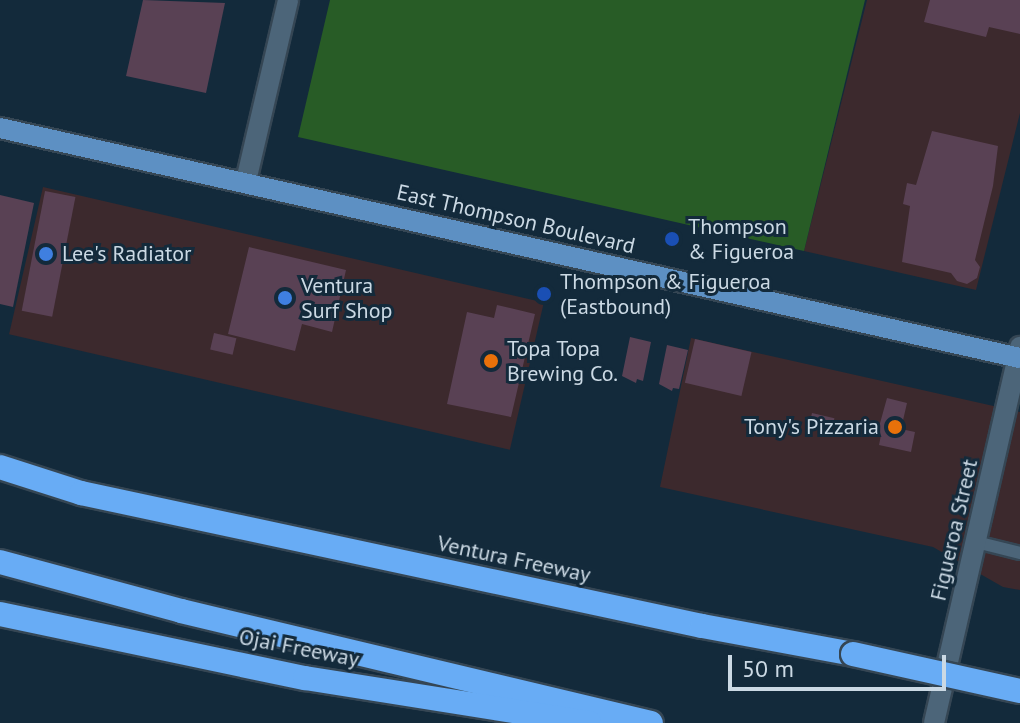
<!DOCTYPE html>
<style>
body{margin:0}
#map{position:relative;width:1020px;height:723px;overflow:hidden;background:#132a3b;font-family:"PT Sans",sans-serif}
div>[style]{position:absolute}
.commercial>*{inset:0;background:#3c292d;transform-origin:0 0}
.green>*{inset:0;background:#285c26}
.building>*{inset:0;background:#594154;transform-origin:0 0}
.roads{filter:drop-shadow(2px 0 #354654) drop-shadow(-2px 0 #354654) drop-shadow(0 2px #354654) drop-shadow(0 -2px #354654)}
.lane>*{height:12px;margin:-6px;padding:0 6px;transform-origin:6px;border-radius:6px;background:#4c6579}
.street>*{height:20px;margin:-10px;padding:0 10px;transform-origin:10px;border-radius:10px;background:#4c6579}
.secondary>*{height:20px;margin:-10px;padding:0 10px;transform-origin:10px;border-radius:10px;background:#4c6579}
.primary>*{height:20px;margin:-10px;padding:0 10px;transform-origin:10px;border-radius:10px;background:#5d90c3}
.highway>*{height:24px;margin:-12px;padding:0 12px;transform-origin:12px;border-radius:12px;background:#68acf5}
.bridges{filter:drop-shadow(2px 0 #354654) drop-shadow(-2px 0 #354654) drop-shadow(0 2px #354654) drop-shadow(0 -2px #354654)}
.highway-bridge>*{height:24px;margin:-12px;padding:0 12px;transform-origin:12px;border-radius:12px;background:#68acf5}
.dots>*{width:22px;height:22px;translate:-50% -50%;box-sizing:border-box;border:4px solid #132a3b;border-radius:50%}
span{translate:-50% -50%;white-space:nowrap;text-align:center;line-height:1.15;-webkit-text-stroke:6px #132a3b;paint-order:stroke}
.street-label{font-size:22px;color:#cbd9e4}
.poi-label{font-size:22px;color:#cbd9e4}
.left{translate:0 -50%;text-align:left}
.right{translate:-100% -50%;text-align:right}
.scale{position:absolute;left:728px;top:655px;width:218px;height:36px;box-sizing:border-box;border:4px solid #cbd9e4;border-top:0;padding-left:10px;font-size:24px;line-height:28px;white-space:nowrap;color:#cbd9e4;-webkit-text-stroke:6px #132a3b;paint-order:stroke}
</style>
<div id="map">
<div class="commercial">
<i style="clip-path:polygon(867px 0,1020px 0,1020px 113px,976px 290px,804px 251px)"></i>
<i style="left:43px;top:187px;width:514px;height:151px;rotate:13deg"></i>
<i style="clip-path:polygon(691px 338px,1020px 412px,1020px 590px,1003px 587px,933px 547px,660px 487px)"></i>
</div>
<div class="green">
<i style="clip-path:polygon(330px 0,865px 0,804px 251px,298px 137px)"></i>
</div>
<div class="building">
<i style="clip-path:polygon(143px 0,225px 3px,206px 93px,126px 76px)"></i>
<i style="clip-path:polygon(930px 0,1020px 0,1020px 34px,989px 27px,986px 37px,924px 22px)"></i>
<i style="clip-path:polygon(932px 131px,998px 146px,993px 186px,975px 260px,980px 267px,977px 278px,967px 284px,957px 281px,951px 273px,902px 262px,910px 206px,903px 204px,907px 183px,916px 185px)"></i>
<i style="left:45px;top:191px;width:31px;height:122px;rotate:11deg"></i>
<i style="clip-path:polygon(0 195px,34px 203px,13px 307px,0 304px)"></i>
<i style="clip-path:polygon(249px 247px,346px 270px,332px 332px,302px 324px,295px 351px,228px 334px)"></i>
<i style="clip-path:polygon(497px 305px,535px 314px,511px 417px,447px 404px,467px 312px,494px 318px)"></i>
<i style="left:214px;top:333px;width:23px;height:17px;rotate:13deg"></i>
<i style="clip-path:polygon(630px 337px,651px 342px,643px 381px,637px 379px,636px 383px,622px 376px)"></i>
<i style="left:695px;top:339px;width:58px;height:45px;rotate:13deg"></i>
<i style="clip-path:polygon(667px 345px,688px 350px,679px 389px,673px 388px,672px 391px,659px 384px)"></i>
<i style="clip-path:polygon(887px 398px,907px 403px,901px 429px,915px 432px,911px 452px,879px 445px,881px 435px,877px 434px)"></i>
<i style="left:812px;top:413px;width:23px;height:14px;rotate:13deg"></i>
</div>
<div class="roads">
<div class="lane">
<i style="left:976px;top:542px;width:45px;rotate:14deg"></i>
</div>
<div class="street">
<i style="left:246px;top:181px;width:186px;rotate:-76.9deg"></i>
</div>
<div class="secondary">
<i style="left:934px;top:723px;width:386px;rotate:-77.1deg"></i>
</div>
<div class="primary">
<i style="left:0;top:128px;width:1046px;rotate:12.71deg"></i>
</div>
<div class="highway">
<i style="left:0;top:467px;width:85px;rotate:17.8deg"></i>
<i style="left:81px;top:493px;width:635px;rotate:12.09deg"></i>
<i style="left:702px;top:626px;width:154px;rotate:10.5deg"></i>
<i style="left:0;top:562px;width:188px;rotate:15.1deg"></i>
<i style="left:181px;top:611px;width:483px;rotate:13.4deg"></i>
<i style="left:0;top:614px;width:312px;rotate:11.9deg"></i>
<i style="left:305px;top:678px;width:288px;rotate:9deg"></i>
</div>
</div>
<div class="bridges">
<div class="highway-bridge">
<i style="left:853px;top:654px;width:171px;rotate:12.5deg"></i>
</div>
</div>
<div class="dots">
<i style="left:672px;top:239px;background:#1a4fb4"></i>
<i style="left:46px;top:254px;background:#3f7fe0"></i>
<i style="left:544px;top:294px;background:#1a4fb4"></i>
<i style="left:285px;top:298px;background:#3f7fe0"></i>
<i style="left:491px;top:361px;background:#e8710a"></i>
<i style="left:895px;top:427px;background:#e8710a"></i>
</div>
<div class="street-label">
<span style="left:516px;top:219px;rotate:13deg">East Thompson Boulevard</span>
<span style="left:954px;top:530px;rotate:-77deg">Figueroa Street</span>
<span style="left:514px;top:559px;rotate:12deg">Ventura Freeway</span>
<span style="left:299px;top:648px;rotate:11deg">Ojai Freeway</span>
</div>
<div class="poi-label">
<span class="left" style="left:688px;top:239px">Thompson<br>&amp; Figueroa</span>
<span class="left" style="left:62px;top:254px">Lee's Radiator</span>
<span class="left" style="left:560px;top:294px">Thompson &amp; Figueroa<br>(Eastbound)</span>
<span class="left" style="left:301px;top:298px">Ventura<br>Surf Shop</span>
<span class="left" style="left:507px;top:361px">Topa Topa<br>Brewing Co.</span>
<span class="right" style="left:879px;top:427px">Tony's Pizzaria</span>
</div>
<div class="scale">50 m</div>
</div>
